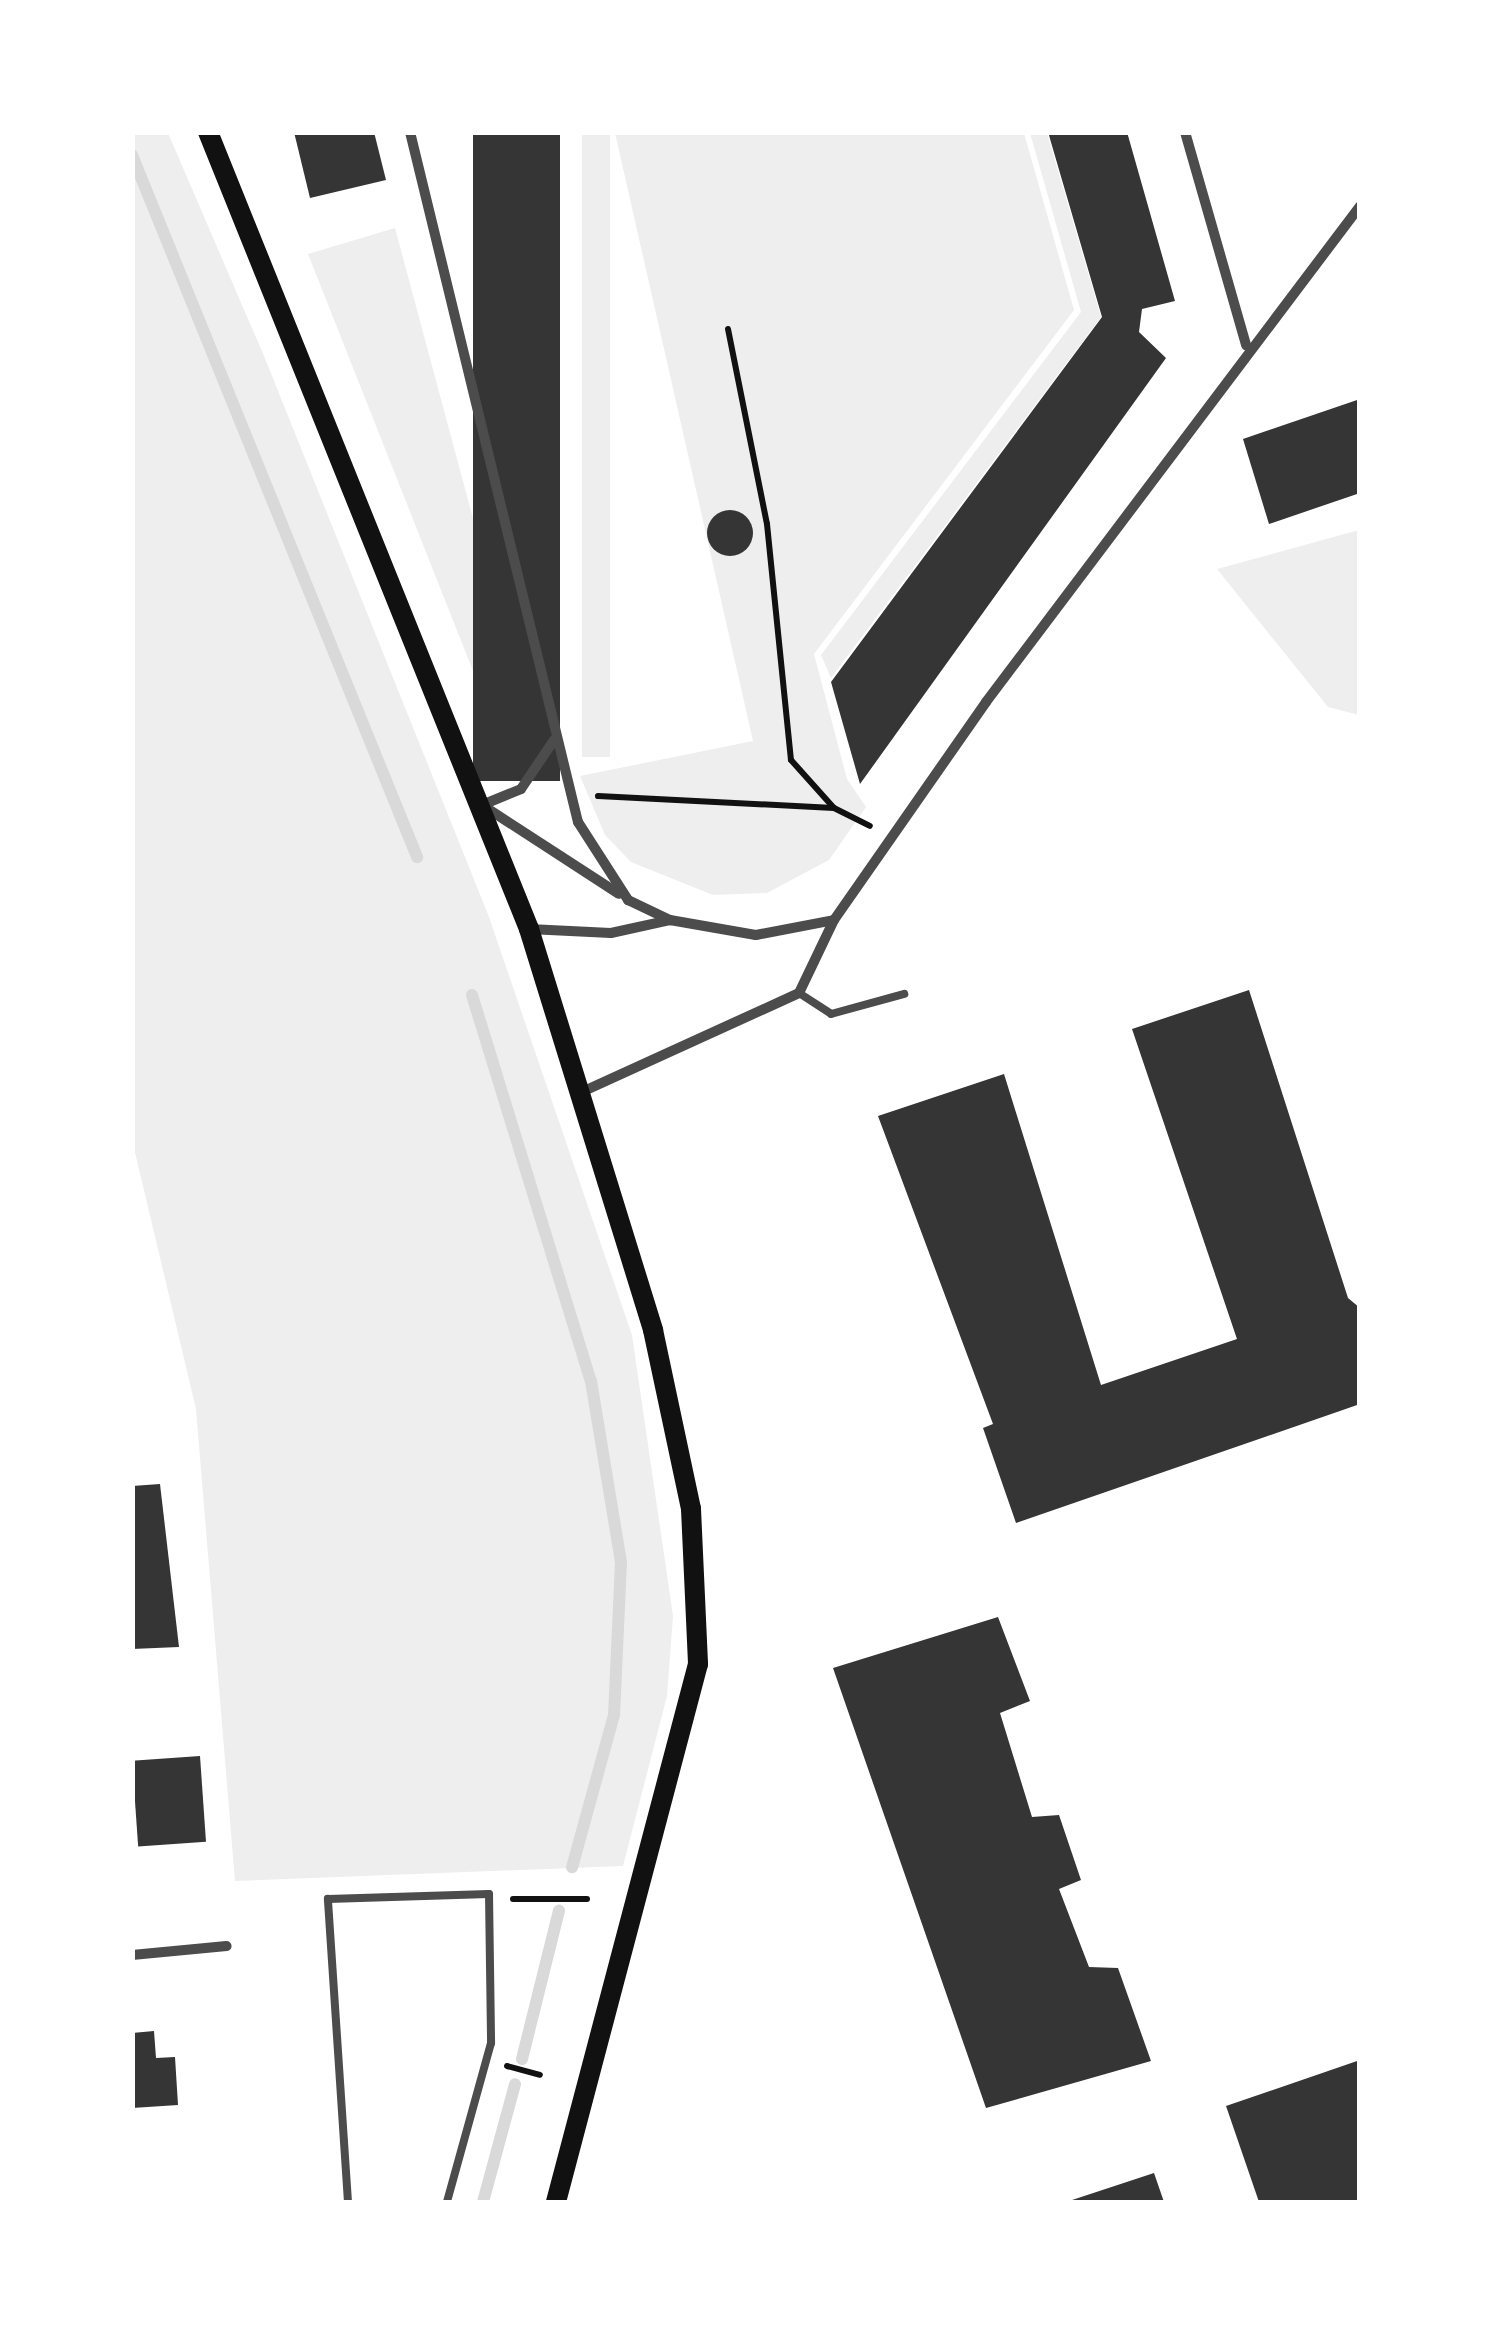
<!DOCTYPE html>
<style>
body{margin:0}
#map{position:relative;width:1492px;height:2335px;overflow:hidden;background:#fff;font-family:"Nunito Sans",sans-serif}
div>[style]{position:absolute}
.green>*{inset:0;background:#eee;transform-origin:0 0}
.stream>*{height:12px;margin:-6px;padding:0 6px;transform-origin:6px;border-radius:6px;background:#d9d9d9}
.building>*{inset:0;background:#353535;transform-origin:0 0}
.round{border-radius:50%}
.path>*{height:6px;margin:-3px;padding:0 3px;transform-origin:3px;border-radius:3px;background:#111}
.service>*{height:8px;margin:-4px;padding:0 4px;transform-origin:4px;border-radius:4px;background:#4c4c4c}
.minor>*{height:10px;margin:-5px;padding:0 5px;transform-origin:5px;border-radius:5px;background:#4c4c4c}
.secondary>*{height:20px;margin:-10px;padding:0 10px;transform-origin:10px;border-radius:10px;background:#111}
span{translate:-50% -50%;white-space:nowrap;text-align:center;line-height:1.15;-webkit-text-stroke:8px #fff;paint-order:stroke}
.frame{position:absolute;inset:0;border:135px solid #fff;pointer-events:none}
</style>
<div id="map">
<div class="green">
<i style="clip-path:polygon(132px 133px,168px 133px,264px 356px,489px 917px,632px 1335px,673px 1616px,667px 1696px,623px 1866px,235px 1881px,196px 1409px,133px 1144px)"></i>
<i style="left:582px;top:133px;width:28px;height:624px"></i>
<i style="clip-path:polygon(615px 133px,1024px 133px,1074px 310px,814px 654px,847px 779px,866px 807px,829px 860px,767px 893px,713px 895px,631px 862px,605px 835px,580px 776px,753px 741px)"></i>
<i style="clip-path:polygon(1030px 133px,1047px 133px,1101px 317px,831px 678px,821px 655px,1081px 312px)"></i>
<i style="clip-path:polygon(395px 228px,525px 712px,496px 729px,308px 254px)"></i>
<i style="clip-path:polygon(1359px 530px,1360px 530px,1359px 715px,1328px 707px,1217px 569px)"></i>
</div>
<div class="stream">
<i style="left:132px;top:155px;width:758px;rotate:67.9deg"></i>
<i style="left:472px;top:995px;width:404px;rotate:72.9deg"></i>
<i style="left:591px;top:1381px;width:183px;rotate:80.6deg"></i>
<i style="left:621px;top:1562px;width:153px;rotate:92.6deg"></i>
<i style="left:614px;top:1715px;width:158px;rotate:105.4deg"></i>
<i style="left:522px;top:2059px;width:153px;rotate:-76deg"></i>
<i style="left:483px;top:2202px;width:122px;rotate:-74.8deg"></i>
</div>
<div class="building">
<i style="clip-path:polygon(294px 132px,374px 132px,386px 180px,310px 198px)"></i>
<i style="left:473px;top:132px;width:87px;height:649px"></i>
<i style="clip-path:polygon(1048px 132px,1127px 132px,1175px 301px,1142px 309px,1139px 332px,1166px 358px,860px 784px,831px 682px,1102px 317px)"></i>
<i style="clip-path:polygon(1360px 399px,1360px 493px,1269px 524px,1243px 439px)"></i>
<i class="round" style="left:707px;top:510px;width:46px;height:46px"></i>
<i style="clip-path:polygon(1249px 990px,1348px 1298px,1360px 1308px,1360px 1404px,1016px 1523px,983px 1428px,993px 1424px,878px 1116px,1004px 1074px,1101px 1385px,1237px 1339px,1132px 1029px)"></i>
<i style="clip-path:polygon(160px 1484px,179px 1647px,132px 1649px,132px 1486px)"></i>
<i style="clip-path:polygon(998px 1617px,1030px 1701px,1000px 1713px,1032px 1817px,1059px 1815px,1081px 1880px,1059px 1889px,1089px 1967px,1118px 1968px,1151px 2061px,986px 2108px,833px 1668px)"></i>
<i style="left:200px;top:1756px;width:86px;height:68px;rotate:86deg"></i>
<i style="clip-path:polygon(154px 2031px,156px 2058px,175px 2057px,178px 2105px,132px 2108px,132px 2033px)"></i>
<i style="clip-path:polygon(1360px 2060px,1360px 2202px,1259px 2202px,1226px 2106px)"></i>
<i style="clip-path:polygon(1154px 2173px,1164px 2202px,1066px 2202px)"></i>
</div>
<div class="path">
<i style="left:728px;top:329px;width:199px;rotate:78.7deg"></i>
<i style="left:767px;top:524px;width:237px;rotate:84.2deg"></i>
<i style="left:791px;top:760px;width:64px;rotate:48.1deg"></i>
<i style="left:598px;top:796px;width:236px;rotate:2.9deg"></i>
<i style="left:834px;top:808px;width:40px;rotate:26.6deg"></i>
<i style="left:513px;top:1899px;width:74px"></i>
<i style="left:507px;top:2066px;width:34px;rotate:15deg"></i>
</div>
<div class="service">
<i style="left:799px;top:993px;width:38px;rotate:33deg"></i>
<i style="left:831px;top:1014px;width:76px;rotate:-15.3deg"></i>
<i style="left:348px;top:2202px;width:304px;rotate:-93.8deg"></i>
<i style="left:328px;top:1899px;width:161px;rotate:-1.8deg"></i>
<i style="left:489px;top:1894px;width:149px;rotate:89.2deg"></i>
<i style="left:491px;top:2043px;width:165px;rotate:105.5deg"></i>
</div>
<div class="minor">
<i style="left:410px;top:132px;width:710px;rotate:76.32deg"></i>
<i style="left:578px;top:822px;width:93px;rotate:57.3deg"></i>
<i style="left:628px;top:900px;width:47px;rotate:25.5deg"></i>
<i style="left:1185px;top:132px;width:222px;rotate:74deg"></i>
<i style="left:482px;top:805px;width:163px;rotate:33deg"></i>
<i style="left:482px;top:805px;width:42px;rotate:-22.3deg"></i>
<i style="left:521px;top:789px;width:59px;rotate:-56deg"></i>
<i style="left:529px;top:929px;width:82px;rotate:2.8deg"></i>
<i style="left:611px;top:933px;width:60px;rotate:-12.4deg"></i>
<i style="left:670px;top:920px;width:87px;rotate:9.9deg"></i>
<i style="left:756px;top:935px;width:79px;rotate:-10.9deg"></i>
<i style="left:584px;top:1091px;width:236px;rotate:-24.5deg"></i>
<i style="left:799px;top:993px;width:81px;rotate:-64.4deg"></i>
<i style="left:834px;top:920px;width:266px;rotate:-55.1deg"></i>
<i style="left:986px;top:702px;width:621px;rotate:-52.98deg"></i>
<i style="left:132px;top:1955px;width:95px;rotate:-5.4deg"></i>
</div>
<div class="secondary">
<i style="left:208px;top:132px;width:859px;rotate:68.06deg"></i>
<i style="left:529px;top:929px;width:420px;rotate:72.8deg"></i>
<i style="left:653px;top:1330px;width:183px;rotate:78deg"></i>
<i style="left:691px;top:1509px;width:155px;rotate:87.4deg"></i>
<i style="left:698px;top:1664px;width:556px;rotate:104.79deg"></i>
</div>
<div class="frame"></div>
</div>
